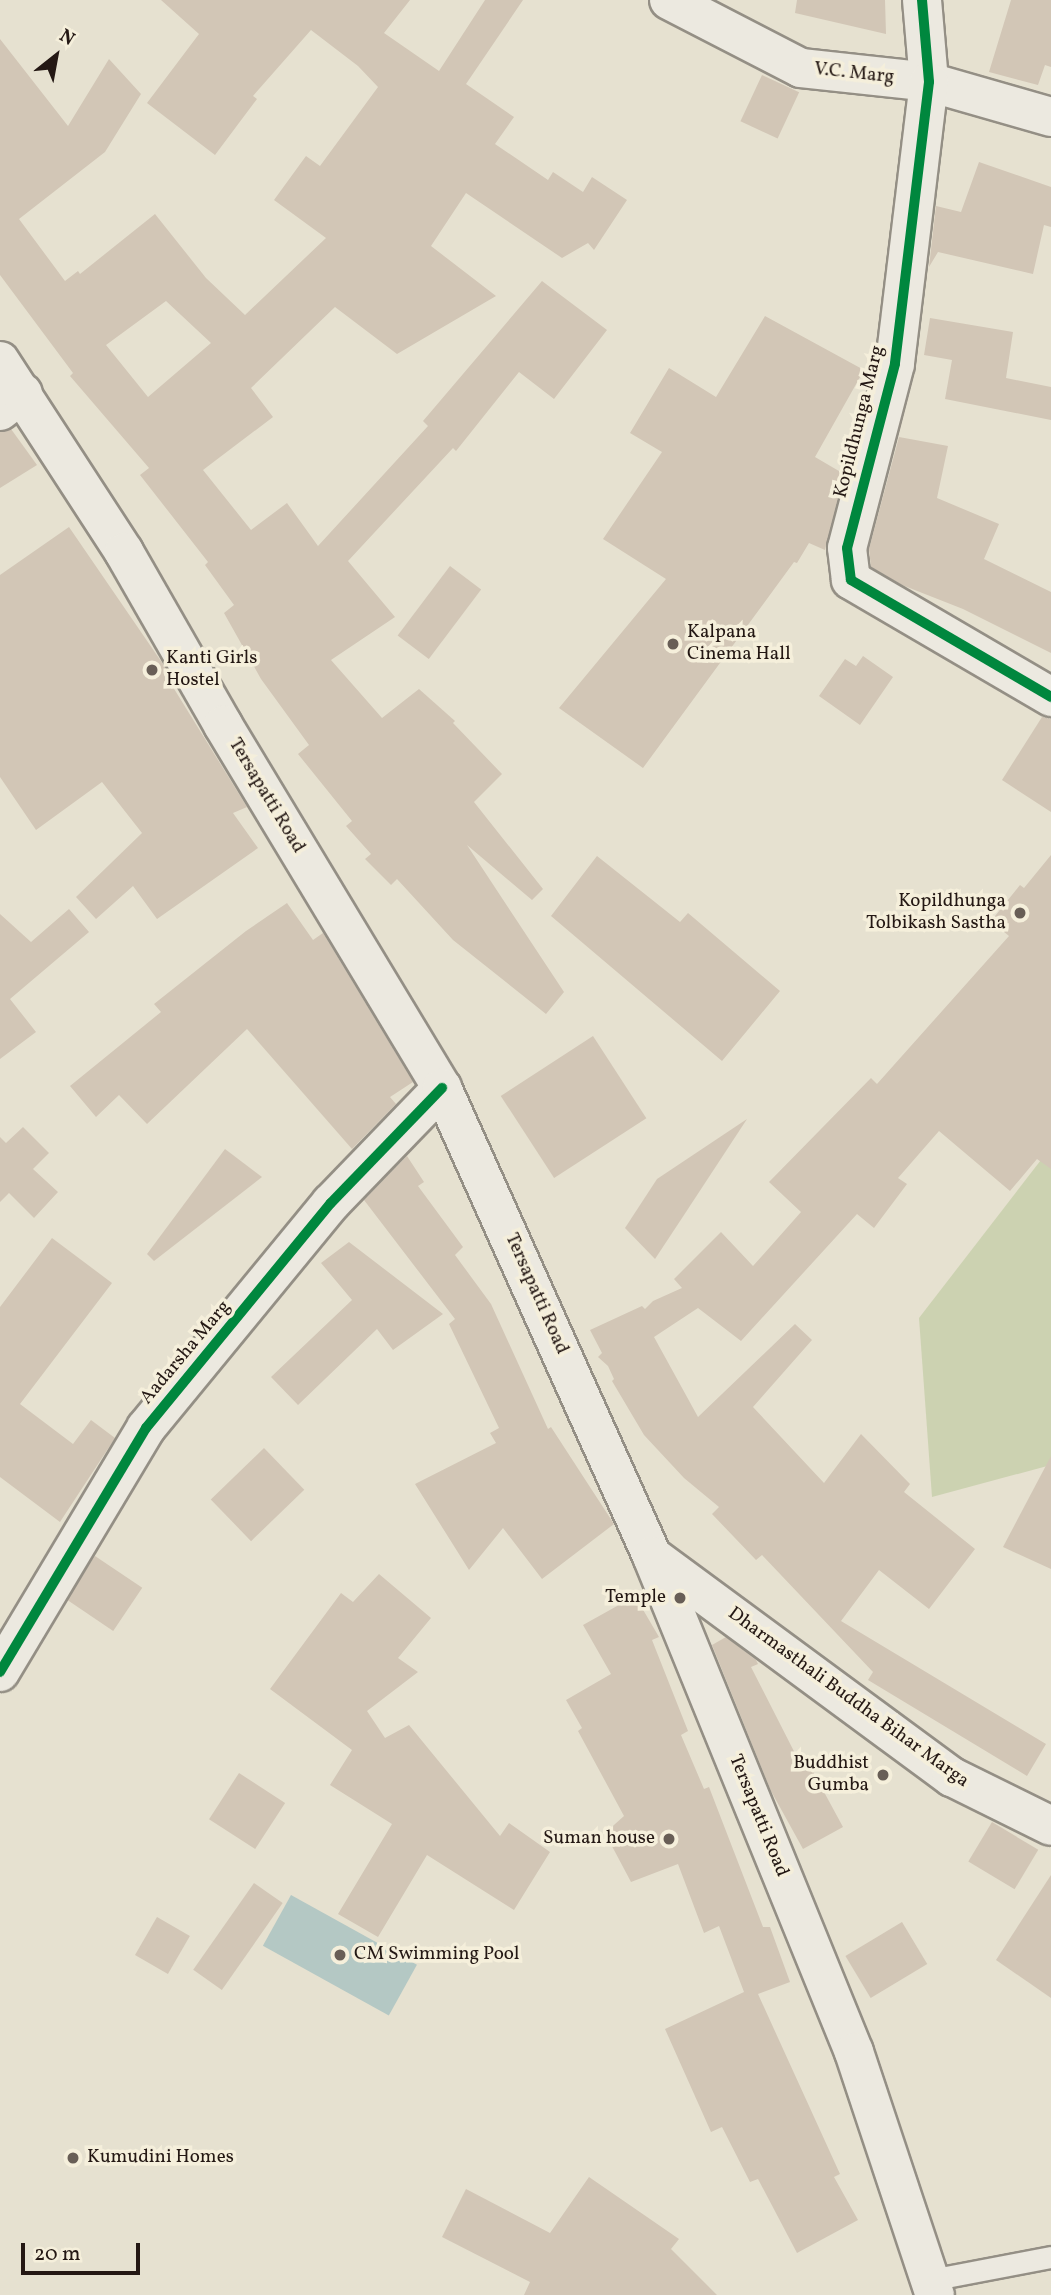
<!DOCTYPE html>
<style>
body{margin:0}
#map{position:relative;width:1051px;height:2295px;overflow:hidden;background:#e6e1d0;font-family:Vollkorn,serif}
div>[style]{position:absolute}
.green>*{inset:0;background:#ccd2b1}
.water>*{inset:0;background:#b4c8c4;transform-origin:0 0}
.building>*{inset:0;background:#d2c6b6;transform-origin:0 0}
.roads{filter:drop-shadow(2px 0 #948f85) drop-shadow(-2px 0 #948f85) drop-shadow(0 2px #948f85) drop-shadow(0 -2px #948f85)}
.service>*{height:21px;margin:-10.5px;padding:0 10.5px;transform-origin:10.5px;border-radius:10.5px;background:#ece9e0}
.minor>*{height:38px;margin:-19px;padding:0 19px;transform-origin:19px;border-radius:19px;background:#ece9e0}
.secondary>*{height:38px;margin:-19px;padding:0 19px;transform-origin:19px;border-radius:19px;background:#ece9e0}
.cycleway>*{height:10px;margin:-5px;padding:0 5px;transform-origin:5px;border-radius:5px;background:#00873e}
.dots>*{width:19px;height:19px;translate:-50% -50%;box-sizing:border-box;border:4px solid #f5efdb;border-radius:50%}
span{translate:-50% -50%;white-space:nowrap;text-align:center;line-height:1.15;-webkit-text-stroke:7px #f5efdb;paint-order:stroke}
.street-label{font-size:19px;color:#241814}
.poi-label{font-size:19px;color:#241814}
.left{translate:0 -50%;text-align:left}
.right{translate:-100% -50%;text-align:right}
.north{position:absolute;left:21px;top:21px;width:70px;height:70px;-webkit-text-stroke:5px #f5efdb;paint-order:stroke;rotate:31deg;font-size:19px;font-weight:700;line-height:28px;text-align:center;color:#241814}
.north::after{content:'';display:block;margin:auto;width:24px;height:32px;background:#241814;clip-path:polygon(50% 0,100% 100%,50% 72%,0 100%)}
.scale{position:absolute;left:21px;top:2243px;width:119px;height:32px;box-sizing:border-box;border:4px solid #241814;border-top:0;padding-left:9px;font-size:21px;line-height:24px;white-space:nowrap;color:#241814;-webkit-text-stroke:5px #f5efdb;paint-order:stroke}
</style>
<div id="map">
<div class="green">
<i style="clip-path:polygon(1051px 1147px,1051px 1465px,932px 1497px,919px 1318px)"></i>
</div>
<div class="water">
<i style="left:291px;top:1895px;width:144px;height:58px;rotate:29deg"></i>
</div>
<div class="building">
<i style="clip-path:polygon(evenodd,161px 0,410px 0,384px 33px,439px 71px,485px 0,523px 0,466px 84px,514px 117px,495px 144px,548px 180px,553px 172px,583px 192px,592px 177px,627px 200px,594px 250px,588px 243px,562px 258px,466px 193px,431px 246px,496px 296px,397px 354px,335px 307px,251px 388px,273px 417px,203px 470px,251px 530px,287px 503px,318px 546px,428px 426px,423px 421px,542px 281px,607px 330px,554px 399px,519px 372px,456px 451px,453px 448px,348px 561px,395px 617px,331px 660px,382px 718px,419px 689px,455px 721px,453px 723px,502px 774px,474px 802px,543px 889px,532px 900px,467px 845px,564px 992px,546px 1014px,453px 940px,397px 879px,391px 885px,365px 859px,371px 854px,346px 826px,352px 821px,298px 754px,309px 745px,261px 679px,224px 613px,234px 605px,205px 565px,208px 562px,140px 475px,149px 468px,70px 376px,73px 373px,0 275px,0 39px,68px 126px,109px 59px,141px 94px,105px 152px,19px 219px,65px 281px,78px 271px,80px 274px,155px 214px,206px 278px,245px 315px,326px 238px,274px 200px,306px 156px,320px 166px,378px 87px,358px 66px,311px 30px,253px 96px,257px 99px,215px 155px,147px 103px,199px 34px,161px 0,166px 301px,211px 343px,148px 397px,106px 345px,166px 301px)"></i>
<i style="clip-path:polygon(797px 0,885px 0,886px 34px,795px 13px)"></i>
<i style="clip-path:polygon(1011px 0,1051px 0,1051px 67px,1045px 65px,1038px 85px,989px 72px)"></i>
<i style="left:762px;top:75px;width:41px;height:51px;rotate:25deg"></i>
<i style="clip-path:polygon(979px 162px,1051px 187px,1051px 227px,1044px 225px,1033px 274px,938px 252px,929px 267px,936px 206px,961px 212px)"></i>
<i style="clip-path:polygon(765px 316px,864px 370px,815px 457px,844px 474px,825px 550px,809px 543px,797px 563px,794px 562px,643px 768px,559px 708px,666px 579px,603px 539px,662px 452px,630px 433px,669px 368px,716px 397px)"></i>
<i style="clip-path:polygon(930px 318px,1013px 332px,1006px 378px,1051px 387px,1051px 420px,945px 399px,952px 360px,924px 355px)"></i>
<i style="clip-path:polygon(11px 429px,37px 465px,0 488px,0 432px)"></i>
<i style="clip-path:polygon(899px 437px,948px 446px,937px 498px,999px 524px,984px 559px,1051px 592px,1051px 653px,963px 609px,902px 585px,871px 567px,869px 549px)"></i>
<i style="clip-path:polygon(69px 527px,165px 667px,170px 677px,168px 679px,247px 807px,233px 813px,258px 848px,157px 919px,133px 886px,96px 919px,76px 897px,142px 833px,102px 782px,36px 830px,0 777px,0 575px)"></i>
<i style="left:450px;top:566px;width:39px;height:87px;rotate:37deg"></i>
<i style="clip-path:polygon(863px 656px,893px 677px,860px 725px,819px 696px,845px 659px,856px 666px)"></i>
<i style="clip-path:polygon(1042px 717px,1051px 719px,1051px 812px,1002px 780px)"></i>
<i style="clip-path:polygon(1051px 855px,1051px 1169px,1037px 1159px,1010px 1191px,939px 1131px,898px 1178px,907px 1184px,874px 1228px,857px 1214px,741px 1341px,698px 1308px,654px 1337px,698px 1417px,795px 1324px,812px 1340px,753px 1407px,824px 1483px,861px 1434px,910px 1484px,904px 1492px,975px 1549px,929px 1609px,879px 1570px,841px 1621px,1046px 1744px,1027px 1776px,868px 1680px,873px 1672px,762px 1555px,756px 1560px,712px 1514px,719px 1507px,684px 1478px,644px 1435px,612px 1381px,614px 1379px,608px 1366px,598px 1357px,602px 1353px,590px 1330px,642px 1306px,645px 1309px,653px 1301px,682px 1288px,674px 1279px,721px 1232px,753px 1266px,801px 1212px,769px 1182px,871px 1078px,877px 1084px,1009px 936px,991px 921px,1020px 885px,1024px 888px)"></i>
<i style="clip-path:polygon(597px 856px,680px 922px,688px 913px,780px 991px,722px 1061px,551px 916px)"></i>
<i style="clip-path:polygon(287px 903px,313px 940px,323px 933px,413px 1082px,390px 1097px,396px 1104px,352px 1149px,247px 1029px,147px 1124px,119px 1095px,96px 1117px,70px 1086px,161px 1012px,154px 1004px,246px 931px)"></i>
<i style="clip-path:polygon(69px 909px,89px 932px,10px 999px,36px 1032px,0 1059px,0 914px,31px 942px)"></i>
<i style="left:593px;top:1036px;width:98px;height:110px;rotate:57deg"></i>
<i style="clip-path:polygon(747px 1119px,686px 1212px,655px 1259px,625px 1228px,657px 1179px)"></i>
<i style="clip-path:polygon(23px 1127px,49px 1153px,33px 1169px,58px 1192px,34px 1218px,9px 1193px,0 1202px,0 1137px,6px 1143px)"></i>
<i style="clip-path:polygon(225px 1149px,262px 1177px,154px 1261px,147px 1254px)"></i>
<i style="clip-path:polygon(407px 1156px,424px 1182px,418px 1186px,463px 1247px,455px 1255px,491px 1304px,548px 1429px,551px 1427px,614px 1524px,542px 1579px,503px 1528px,469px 1570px,415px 1484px,496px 1443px,490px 1433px,499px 1428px,449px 1324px,455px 1319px,364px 1200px)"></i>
<i style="clip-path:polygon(52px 1238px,112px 1283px,20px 1404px,73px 1444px,91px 1420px,115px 1438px,60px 1522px,0 1477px,0 1307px)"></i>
<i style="clip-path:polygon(349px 1242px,443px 1314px,393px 1350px,377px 1329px,298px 1405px,271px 1377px,352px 1300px,321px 1263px)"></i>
<i style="left:264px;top:1448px;width:58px;height:74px;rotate:46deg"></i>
<i style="clip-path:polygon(1051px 1456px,1051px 1569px,1003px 1547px)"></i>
<i style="left:95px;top:1556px;width:57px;height:52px;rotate:34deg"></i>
<i style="clip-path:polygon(379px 1574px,431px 1618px,398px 1658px,418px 1672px,367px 1711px,385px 1738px,409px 1725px,500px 1836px,509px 1823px,550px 1852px,514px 1910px,427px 1855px,378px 1937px,338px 1914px,392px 1824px,330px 1785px,352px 1750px,270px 1689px,341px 1593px,353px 1602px)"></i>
<i style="clip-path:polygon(635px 1596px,659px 1637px,652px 1640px,688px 1731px,681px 1735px,704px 1789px,709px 1787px,763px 1927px,770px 1927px,790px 1982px,758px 1994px,840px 2174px,834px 2177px,858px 2220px,797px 2253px,758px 2179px,750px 2182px,722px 2127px,711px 2132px,665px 2029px,744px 1992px,719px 1926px,704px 1933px,678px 1864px,631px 1882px,605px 1833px,624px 1816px,578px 1731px,582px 1728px,566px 1700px,611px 1674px,583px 1625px)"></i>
<i style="clip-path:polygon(726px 1637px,756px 1660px,758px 1664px,751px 1667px,804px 1771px,811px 1768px,843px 1827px,803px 1849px,771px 1791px,712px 1645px)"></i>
<i style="left:239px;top:1773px;width:55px;height:55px;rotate:33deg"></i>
<i style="left:992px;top:1822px;width:54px;height:46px;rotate:31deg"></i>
<i style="clip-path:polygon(1051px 1875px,1051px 1998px,996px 1960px)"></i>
<i style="left:254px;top:1883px;width:35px;height:106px;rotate:35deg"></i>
<i style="left:157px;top:1917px;width:38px;height:44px;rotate:30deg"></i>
<i style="left:902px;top:1922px;width:49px;height:66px;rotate:59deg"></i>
<i style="clip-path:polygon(589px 2177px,679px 2239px,671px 2249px,717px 2295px,524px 2295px,530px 2282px,442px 2237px,466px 2189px,550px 2233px)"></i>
</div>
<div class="roads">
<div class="service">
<i style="left:930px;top:2280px;width:123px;rotate:-10.8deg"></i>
</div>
<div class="minor">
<i style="left:669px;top:0;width:148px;rotate:27.3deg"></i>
<i style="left:801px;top:68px;width:129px;rotate:6.2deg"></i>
<i style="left:929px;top:82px;width:127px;rotate:16deg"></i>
<i style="left:922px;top:0;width:82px;rotate:85.1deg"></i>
<i style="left:929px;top:82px;width:284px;rotate:96.9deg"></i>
<i style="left:895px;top:364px;width:190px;rotate:104.6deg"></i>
<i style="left:847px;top:548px;width:32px;rotate:83deg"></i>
<i style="left:851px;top:580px;width:232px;rotate:30.3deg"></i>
<i style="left:0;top:411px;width:29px;rotate:-38deg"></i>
<i style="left:0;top:1672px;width:284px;rotate:-59.1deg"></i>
<i style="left:146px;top:1428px;width:291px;rotate:-50.6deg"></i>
<i style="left:331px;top:1203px;width:160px;rotate:-46deg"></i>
</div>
<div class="secondary">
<i style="left:0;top:361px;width:228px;rotate:57deg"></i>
<i style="left:124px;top:552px;width:199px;rotate:60.2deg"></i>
<i style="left:223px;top:725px;width:424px;rotate:58.9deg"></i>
<i style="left:442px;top:1088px;width:513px;rotate:65.83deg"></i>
<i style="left:652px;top:1556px;width:536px;rotate:67.84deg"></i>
<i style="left:854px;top:2052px;width:256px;rotate:71.6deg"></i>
<i style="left:652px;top:1556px;width:373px;rotate:36.4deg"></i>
<i style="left:952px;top:1777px;width:110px;rotate:26.3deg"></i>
</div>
</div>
<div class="cycleway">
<i style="left:922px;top:0;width:82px;rotate:85.1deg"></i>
<i style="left:929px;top:82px;width:284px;rotate:96.9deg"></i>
<i style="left:895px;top:364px;width:190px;rotate:104.6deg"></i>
<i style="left:847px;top:548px;width:32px;rotate:83deg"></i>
<i style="left:851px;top:580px;width:232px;rotate:30.3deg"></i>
<i style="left:0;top:1672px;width:284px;rotate:-59.1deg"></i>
<i style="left:146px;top:1428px;width:291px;rotate:-50.6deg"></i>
<i style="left:331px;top:1203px;width:160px;rotate:-46deg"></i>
</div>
<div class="dots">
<i style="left:673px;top:644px;background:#685e56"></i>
<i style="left:152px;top:670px;background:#685e56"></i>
<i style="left:1020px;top:913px;background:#685e56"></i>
<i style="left:680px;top:1598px;background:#685e56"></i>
<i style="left:883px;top:1775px;background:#685e56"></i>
<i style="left:669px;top:1839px;background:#685e56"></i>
<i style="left:340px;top:1955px;background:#685e56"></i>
<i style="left:73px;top:2158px;background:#685e56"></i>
</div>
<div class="street-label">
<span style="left:854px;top:74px;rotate:6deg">V.C. Marg</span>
<span style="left:860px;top:422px;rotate:-76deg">Kopildhunga Marg</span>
<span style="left:266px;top:796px;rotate:59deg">Tersapatti Road</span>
<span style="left:536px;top:1294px;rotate:66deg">Tersapatti Road</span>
<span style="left:186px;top:1353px;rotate:-50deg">Aadarsha Marg</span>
<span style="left:848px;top:1698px;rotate:36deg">Dharmasthali Buddha Bihar Marga</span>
<span style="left:758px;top:1816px;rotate:68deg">Tersapatti Road</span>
</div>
<div class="poi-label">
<span class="left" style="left:687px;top:644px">Kalpana<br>Cinema Hall</span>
<span class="left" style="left:166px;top:670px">Kanti Girls<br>Hostel</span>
<span class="right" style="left:1006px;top:913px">Kopildhunga<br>Tolbikash Sastha</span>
<span class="right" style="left:666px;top:1598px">Temple</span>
<span class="right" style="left:869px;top:1775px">Buddhist<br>Gumba</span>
<span class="right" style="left:655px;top:1839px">Suman house</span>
<span class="left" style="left:354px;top:1955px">CM Swimming Pool</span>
<span class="left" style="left:87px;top:2158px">Kumudini Homes</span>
</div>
<div class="north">N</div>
<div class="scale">20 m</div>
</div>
